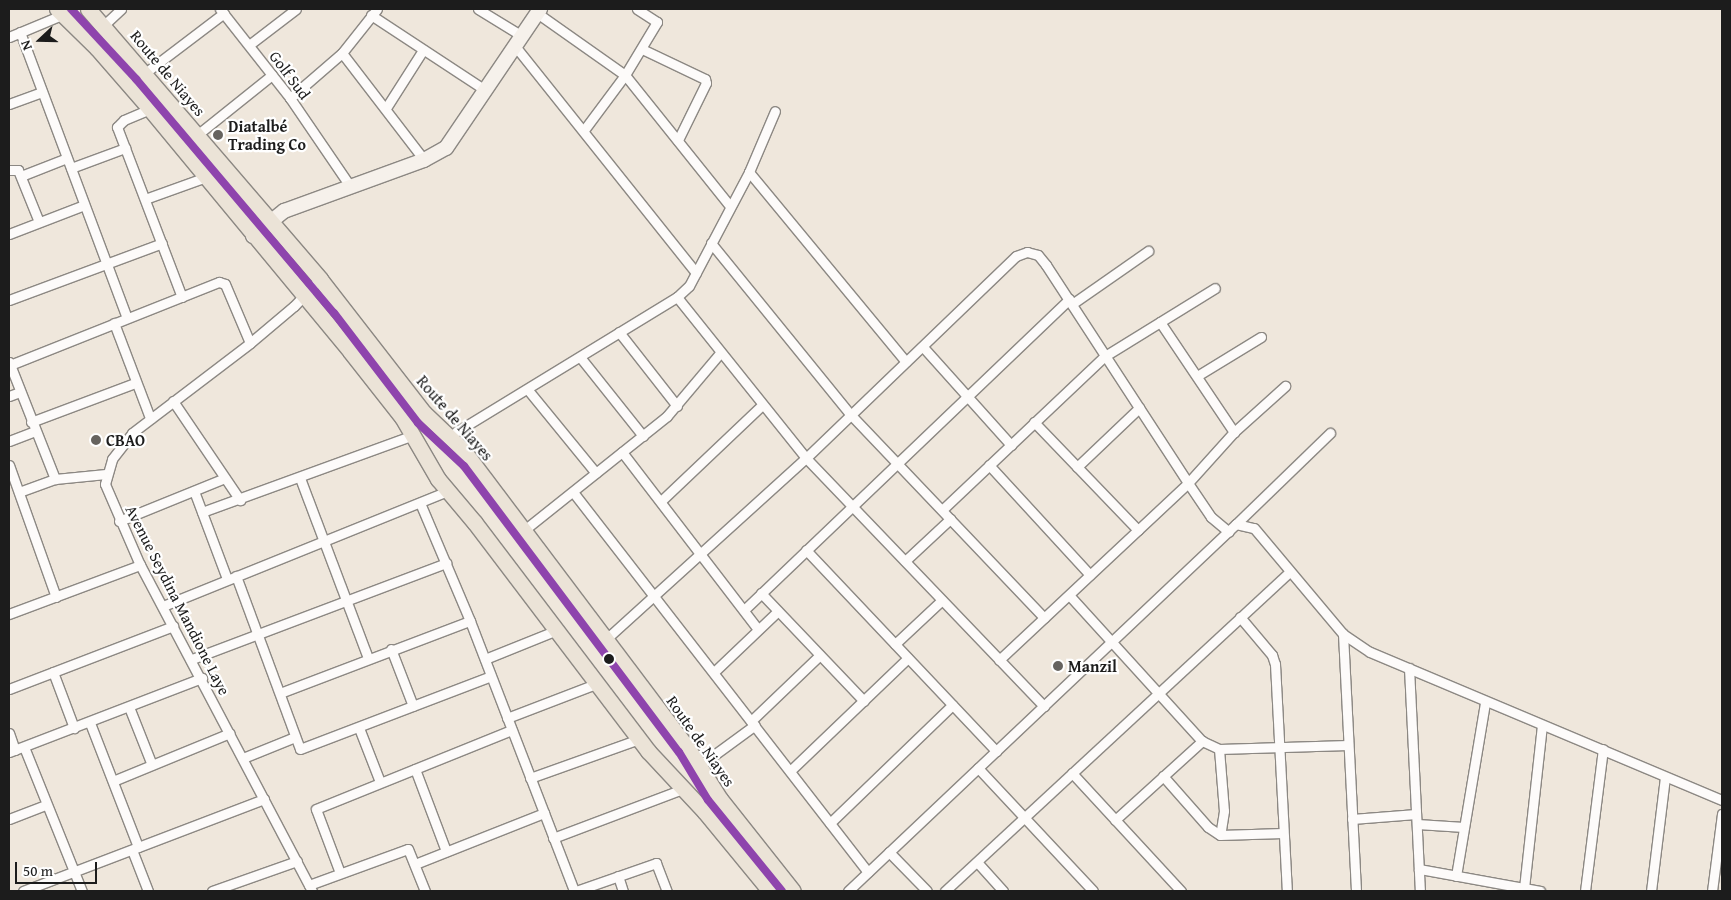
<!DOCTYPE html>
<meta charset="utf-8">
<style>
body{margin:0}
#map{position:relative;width:1731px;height:900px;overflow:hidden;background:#efe7dc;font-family:"Gentium Book Plus",serif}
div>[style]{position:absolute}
.roads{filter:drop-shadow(1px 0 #8c8883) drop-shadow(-1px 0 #8c8883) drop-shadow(0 1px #8c8883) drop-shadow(0 -1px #8c8883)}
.street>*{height:9px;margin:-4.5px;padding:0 4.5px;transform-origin:4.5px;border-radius:4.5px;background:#fdfbfa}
.secondary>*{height:14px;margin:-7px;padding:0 7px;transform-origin:7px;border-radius:7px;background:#f6f1eb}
.primary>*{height:15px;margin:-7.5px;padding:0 7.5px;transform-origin:7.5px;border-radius:7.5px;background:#ebe3d7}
.bus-1>*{height:8px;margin:-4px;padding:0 4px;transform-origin:4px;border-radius:4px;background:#8e44ad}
.dots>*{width:14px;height:14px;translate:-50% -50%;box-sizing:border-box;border:2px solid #fff;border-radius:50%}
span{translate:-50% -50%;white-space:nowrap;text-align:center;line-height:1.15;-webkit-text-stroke:4.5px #fff;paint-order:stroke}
.street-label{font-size:16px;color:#1c1c1c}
.poi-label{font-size:16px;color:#1c1c1c;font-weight:700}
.left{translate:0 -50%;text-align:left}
.frame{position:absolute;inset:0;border:10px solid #1c1c1c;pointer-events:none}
.north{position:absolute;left:15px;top:15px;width:50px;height:50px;-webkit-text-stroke:4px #fff;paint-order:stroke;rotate:249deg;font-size:14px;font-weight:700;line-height:20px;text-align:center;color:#1c1c1c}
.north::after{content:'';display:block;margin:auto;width:18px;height:22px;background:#1c1c1c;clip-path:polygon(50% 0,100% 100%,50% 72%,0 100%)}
.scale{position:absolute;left:15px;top:862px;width:82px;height:22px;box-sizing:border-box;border:2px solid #1c1c1c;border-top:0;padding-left:6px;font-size:15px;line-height:18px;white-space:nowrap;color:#1c1c1c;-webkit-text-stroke:4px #fff;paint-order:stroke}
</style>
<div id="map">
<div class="roads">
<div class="street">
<i style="left:220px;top:9px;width:113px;rotate:51.8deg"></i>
<i style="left:290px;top:98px;width:107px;rotate:55.7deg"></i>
<i style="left:478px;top:9px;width:52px;rotate:31.5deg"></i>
<i style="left:537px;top:13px;width:108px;rotate:35.2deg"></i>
<i style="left:625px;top:75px;width:168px;rotate:51.3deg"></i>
<i style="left:371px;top:15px;width:136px;rotate:33.3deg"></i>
<i style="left:105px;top:24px;width:22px;rotate:-43deg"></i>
<i style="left:20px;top:32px;width:305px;rotate:69.5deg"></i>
<i style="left:9px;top:37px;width:60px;rotate:-22.7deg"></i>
<i style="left:249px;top:45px;width:59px;rotate:-37.5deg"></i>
<i style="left:515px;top:46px;width:290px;rotate:51.4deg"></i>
<i style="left:642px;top:49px;width:70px;rotate:25.5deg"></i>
<i style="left:705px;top:79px;width:4px;rotate:76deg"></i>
<i style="left:706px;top:83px;width:64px;rotate:116.2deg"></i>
<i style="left:342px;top:53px;width:135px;rotate:52.5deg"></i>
<i style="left:145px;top:73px;width:99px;rotate:-37.2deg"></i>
<i style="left:290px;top:98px;width:69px;rotate:-40.9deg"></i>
<i style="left:342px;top:53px;width:56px;rotate:-51.5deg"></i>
<i style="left:9px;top:104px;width:35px;rotate:-20deg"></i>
<i style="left:386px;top:108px;width:69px;rotate:-57.5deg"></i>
<i style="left:150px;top:109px;width:28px;rotate:157deg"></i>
<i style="left:124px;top:120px;width:10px;rotate:135deg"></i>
<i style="left:117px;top:127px;width:182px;rotate:69.1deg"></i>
<i style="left:584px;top:130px;width:69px;rotate:-53.3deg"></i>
<i style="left:625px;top:75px;width:62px;rotate:-58.9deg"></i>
<i style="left:657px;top:22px;width:24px;rotate:-147deg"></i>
<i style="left:197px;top:135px;width:96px;rotate:-38.7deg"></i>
<i style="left:71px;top:168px;width:58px;rotate:-20.3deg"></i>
<i style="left:9px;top:170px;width:9px"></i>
<i style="left:18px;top:170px;width:56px;rotate:68deg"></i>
<i style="left:749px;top:172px;width:246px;rotate:50.4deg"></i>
<i style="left:21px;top:176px;width:49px;rotate:-21.4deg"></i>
<i style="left:145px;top:199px;width:65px;rotate:-19.8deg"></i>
<i style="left:9px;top:234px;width:80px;rotate:-21.1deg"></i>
<i style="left:711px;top:243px;width:222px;rotate:50.9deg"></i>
<i style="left:851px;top:415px;width:280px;rotate:46.4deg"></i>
<i style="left:677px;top:297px;width:206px;rotate:51.3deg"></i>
<i style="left:806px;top:458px;width:344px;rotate:46.2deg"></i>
<i style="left:9px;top:300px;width:163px;rotate:-20.4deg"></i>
<i style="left:1072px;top:304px;width:93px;rotate:-34.9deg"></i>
<i style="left:1160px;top:322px;width:133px;rotate:56.1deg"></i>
<i style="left:114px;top:323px;width:102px;rotate:69.2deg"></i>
<i style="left:619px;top:332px;width:94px;rotate:51.9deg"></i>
<i style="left:923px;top:347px;width:132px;rotate:48.1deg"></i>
<i style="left:580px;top:357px;width:101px;rotate:51.4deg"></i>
<i style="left:9px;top:362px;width:126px;rotate:68.5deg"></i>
<i style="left:10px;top:365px;width:225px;rotate:-21.7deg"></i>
<i style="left:219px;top:282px;width:6px;rotate:18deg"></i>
<i style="left:225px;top:284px;width:64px;rotate:67deg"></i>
<i style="left:1197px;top:376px;width:75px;rotate:-31.4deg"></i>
<i style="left:528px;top:390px;width:107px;rotate:50.7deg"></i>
<i style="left:9px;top:396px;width:12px;rotate:-20deg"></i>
<i style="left:173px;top:401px;width:120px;rotate:55.9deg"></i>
<i style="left:31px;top:422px;width:111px;rotate:-20.6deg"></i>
<i style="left:1034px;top:422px;width:150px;rotate:46.1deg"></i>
<i style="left:451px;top:435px;width:265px;rotate:-31.4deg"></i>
<i style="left:677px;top:297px;width:16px;rotate:-43deg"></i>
<i style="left:689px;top:286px;width:129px;rotate:-62.2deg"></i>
<i style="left:749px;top:172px;width:66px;rotate:-66.9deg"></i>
<i style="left:9px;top:441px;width:28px;rotate:-21deg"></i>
<i style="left:622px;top:452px;width:223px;rotate:52.5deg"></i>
<i style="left:9px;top:465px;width:140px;rotate:70.4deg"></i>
<i style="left:989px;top:465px;width:149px;rotate:47.4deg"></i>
<i style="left:1077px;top:467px;width:86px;rotate:-43.6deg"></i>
<i style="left:300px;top:478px;width:192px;rotate:69.3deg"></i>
<i style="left:194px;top:491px;width:94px;rotate:69.4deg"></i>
<i style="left:19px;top:492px;width:38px;rotate:-20deg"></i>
<i style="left:55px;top:479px;width:51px;rotate:-5.6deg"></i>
<i style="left:573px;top:492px;width:481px;rotate:52.2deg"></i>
<i style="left:661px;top:501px;width:139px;rotate:-43.5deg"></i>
<i style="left:420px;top:503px;width:128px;rotate:67deg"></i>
<i style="left:470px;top:621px;width:289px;rotate:68.9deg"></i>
<i style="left:942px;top:510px;width:224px;rotate:-43.4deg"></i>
<i style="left:1105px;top:356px;width:129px;rotate:-31.7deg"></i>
<i style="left:202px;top:512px;width:225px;rotate:-20deg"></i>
<i style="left:119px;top:521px;width:114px;rotate:-22.1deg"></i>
<i style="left:1236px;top:524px;width:131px;rotate:-44.1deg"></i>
<i style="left:523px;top:531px;width:184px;rotate:-38.6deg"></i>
<i style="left:667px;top:416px;width:82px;rotate:-49.9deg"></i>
<i style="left:806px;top:550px;width:277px;rotate:46.6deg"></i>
<i style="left:905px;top:561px;width:62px;rotate:-43deg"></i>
<i style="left:236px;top:576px;width:184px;rotate:69.7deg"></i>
<i style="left:300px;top:749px;width:204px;rotate:-20.9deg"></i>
<i style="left:761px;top:593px;width:149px;rotate:46.4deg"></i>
<i style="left:1069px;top:595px;width:197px;rotate:47.7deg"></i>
<i style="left:1202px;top:741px;width:19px;rotate:25deg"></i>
<i style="left:1219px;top:749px;width:129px;rotate:-1.8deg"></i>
<i style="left:163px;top:606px;width:306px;rotate:-22deg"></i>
<i style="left:744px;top:610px;width:450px;rotate:-43.7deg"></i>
<i style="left:9px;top:614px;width:140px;rotate:-20.5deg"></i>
<i style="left:1240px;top:617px;width:50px;rotate:49.9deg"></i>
<i style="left:1272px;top:655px;width:9px;rotate:72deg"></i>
<i style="left:1275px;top:664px;width:227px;rotate:87deg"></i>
<i style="left:1343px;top:634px;width:257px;rotate:87.1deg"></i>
<i style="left:604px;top:641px;width:273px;rotate:-42.2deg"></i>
<i style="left:806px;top:458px;width:291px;rotate:-43.9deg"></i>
<i style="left:1016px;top:256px;width:12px;rotate:-20deg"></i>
<i style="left:1027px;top:252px;width:11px;rotate:15deg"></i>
<i style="left:1038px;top:255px;width:13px;rotate:51deg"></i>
<i style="left:1046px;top:265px;width:260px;rotate:56.9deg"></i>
<i style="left:1188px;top:483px;width:41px;rotate:55.9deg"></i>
<i style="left:1211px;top:517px;width:23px;rotate:40deg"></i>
<i style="left:895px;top:644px;width:64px;rotate:-43.1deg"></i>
<i style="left:391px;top:649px;width:61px;rotate:68.9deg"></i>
<i style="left:192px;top:659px;width:272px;rotate:-20.7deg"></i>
<i style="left:485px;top:659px;width:78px;rotate:-21.9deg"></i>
<i style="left:999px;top:660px;width:259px;rotate:-43.1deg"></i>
<i style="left:1188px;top:483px;width:69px;rotate:-48deg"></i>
<i style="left:1234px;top:432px;width:69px;rotate:-42deg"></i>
<i style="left:1409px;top:668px;width:223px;rotate:87.2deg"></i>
<i style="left:53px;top:672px;width:60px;rotate:69.4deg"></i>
<i style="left:714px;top:672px;width:88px;rotate:-43.6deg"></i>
<i style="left:9px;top:689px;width:176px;rotate:-21deg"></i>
<i style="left:280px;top:693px;width:203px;rotate:-20.8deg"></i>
<i style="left:129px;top:707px;width:62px;rotate:68.4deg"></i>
<i style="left:507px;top:718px;width:97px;rotate:-21deg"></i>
<i style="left:751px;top:721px;width:95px;rotate:-43.7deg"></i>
<i style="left:90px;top:723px;width:133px;rotate:68.8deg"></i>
<i style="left:359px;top:728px;width:58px;rotate:68.7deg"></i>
<i style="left:9px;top:733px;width:18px;rotate:71deg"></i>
<i style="left:24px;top:747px;width:155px;rotate:68.1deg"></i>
<i style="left:1219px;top:749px;width:62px;rotate:85.4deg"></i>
<i style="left:1224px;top:811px;width:24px;rotate:99deg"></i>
<i style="left:9px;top:752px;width:207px;rotate:-21deg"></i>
<i style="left:243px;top:758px;width:56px;rotate:-22deg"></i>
<i style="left:699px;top:766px;width:69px;rotate:-36.2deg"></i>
<i style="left:978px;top:768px;width:168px;rotate:46.9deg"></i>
<i style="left:415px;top:769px;width:88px;rotate:69.3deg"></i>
<i style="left:790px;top:771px;width:163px;rotate:-43.8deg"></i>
<i style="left:1072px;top:773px;width:161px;rotate:47.3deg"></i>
<i style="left:1163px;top:776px;width:68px;rotate:48.6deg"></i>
<i style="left:1208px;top:827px;width:14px;rotate:34deg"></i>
<i style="left:1220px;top:835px;width:63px;rotate:-1.8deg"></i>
<i style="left:530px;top:778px;width:116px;rotate:-19.7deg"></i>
<i style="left:113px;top:781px;width:126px;rotate:-22.3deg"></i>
<i style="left:9px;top:819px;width:40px;rotate:-21deg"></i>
<i style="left:1352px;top:819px;width:64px;rotate:-4.5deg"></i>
<i style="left:1115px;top:820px;width:118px;rotate:-42.2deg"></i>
<i style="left:830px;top:823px;width:170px;rotate:-44deg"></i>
<i style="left:1417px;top:824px;width:47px;rotate:3.7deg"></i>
<i style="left:553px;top:838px;width:139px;rotate:-20.7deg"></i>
<i style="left:132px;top:850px;width:44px;rotate:68.7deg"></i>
<i style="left:889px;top:852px;width:54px;rotate:45.7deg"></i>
<i style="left:977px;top:862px;width:39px;rotate:48deg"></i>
<i style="left:415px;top:864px;width:139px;rotate:-21.6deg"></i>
<i style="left:1419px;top:869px;width:123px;rotate:10.3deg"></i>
<i style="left:340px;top:873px;width:68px;rotate:-110.6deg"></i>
<i style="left:316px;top:809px;width:211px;rotate:-22deg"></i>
<i style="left:618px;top:876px;width:16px;rotate:72deg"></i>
<i style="left:1456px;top:876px;width:176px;rotate:-80.5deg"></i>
<i style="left:309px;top:885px;width:105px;rotate:-20deg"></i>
<i style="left:408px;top:849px;width:45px;rotate:68deg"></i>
<i style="left:1524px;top:888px;width:163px;rotate:-83.7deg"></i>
<i style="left:23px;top:891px;width:258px;rotate:-20.9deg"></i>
<i style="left:212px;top:891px;width:90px;rotate:-19.4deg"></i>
<i style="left:312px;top:891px;width:369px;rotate:-117.8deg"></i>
<i style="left:140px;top:565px;width:88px;rotate:-113.4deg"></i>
<i style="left:105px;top:484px;width:26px;rotate:-74deg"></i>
<i style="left:112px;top:459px;width:33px;rotate:-52deg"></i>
<i style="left:132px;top:433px;width:148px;rotate:-37.3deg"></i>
<i style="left:250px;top:343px;width:57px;rotate:-40.1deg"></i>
<i style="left:294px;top:306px;width:37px;rotate:-46deg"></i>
<i style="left:576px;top:891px;width:85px;rotate:-19.3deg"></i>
<i style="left:656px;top:863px;width:30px;rotate:69deg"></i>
<i style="left:848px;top:891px;width:534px;rotate:-43.41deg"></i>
<i style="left:1236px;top:524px;width:18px;rotate:13deg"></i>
<i style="left:1254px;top:528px;width:138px;rotate:50deg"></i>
<i style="left:1343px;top:634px;width:32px;rotate:34deg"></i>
<i style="left:1370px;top:652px;width:382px;rotate:22.8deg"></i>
<i style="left:945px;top:891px;width:469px;rotate:-42.8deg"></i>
<i style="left:1585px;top:891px;width:143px;rotate:-82.8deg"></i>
<i style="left:1651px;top:891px;width:115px;rotate:-83deg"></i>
<i style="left:1712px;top:891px;width:78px;rotate:-82.6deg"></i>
</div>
<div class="secondary">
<i style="left:253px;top:236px;width:40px;rotate:-39deg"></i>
<i style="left:284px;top:211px;width:149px;rotate:-20deg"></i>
<i style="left:424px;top:160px;width:25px;rotate:-29deg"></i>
<i style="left:446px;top:148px;width:168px;rotate:-55.9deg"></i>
</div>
<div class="primary">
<i style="left:57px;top:9px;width:56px;rotate:44.3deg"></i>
<i style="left:97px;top:48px;width:81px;rotate:49deg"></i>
<i style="left:150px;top:109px;width:314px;rotate:50.4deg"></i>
<i style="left:350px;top:351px;width:84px;rotate:51.8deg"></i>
<i style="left:402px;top:417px;width:72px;rotate:59.9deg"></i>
<i style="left:438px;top:479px;width:57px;rotate:49.9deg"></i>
<i style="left:475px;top:523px;width:286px;rotate:52.8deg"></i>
<i style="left:648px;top:751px;width:83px;rotate:46.9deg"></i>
<i style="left:705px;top:812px;width:102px;rotate:50.6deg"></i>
<i style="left:88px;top:9px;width:356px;rotate:49.3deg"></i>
<i style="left:320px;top:279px;width:170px;rotate:52.2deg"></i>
<i style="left:424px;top:413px;width:54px;rotate:43.5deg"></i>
<i style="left:463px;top:450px;width:376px;rotate:53deg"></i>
<i style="left:689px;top:750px;width:58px;rotate:57.7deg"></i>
<i style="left:720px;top:799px;width:117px;rotate:51.6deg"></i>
</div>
</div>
<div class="bus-1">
<i style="left:71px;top:9px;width:96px;rotate:47.1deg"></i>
<i style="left:136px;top:79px;width:307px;rotate:49.8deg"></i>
<i style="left:334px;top:313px;width:138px;rotate:52.6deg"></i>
<i style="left:418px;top:423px;width:63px;rotate:43.1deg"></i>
<i style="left:464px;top:466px;width:358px;rotate:53.1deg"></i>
<i style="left:679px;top:752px;width:56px;rotate:58.9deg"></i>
<i style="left:708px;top:800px;width:117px;rotate:50.9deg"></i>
</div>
<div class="dots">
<i style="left:218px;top:135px;background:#66635f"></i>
<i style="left:96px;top:440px;background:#66635f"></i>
<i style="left:609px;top:659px;background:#1c1c1c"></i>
<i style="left:1058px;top:666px;background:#66635f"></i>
</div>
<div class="street-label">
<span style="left:168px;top:73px;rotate:50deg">Route de Niayes</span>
<span style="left:290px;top:75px;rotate:53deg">Golf Sud</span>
<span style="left:455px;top:418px;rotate:49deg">Route de Niayes</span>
<span style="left:178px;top:600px;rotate:63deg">Avenue Seydina Mandione Laye</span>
<span style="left:701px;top:741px;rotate:55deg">Route de Niayes</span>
</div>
<div class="poi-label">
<span class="left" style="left:228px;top:135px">Diatalbé<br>Trading Co</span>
<span class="left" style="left:106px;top:440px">CBAO</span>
<span class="left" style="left:1068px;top:666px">Manzil</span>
</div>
<div class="frame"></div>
<div class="north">N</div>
<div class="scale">50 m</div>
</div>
